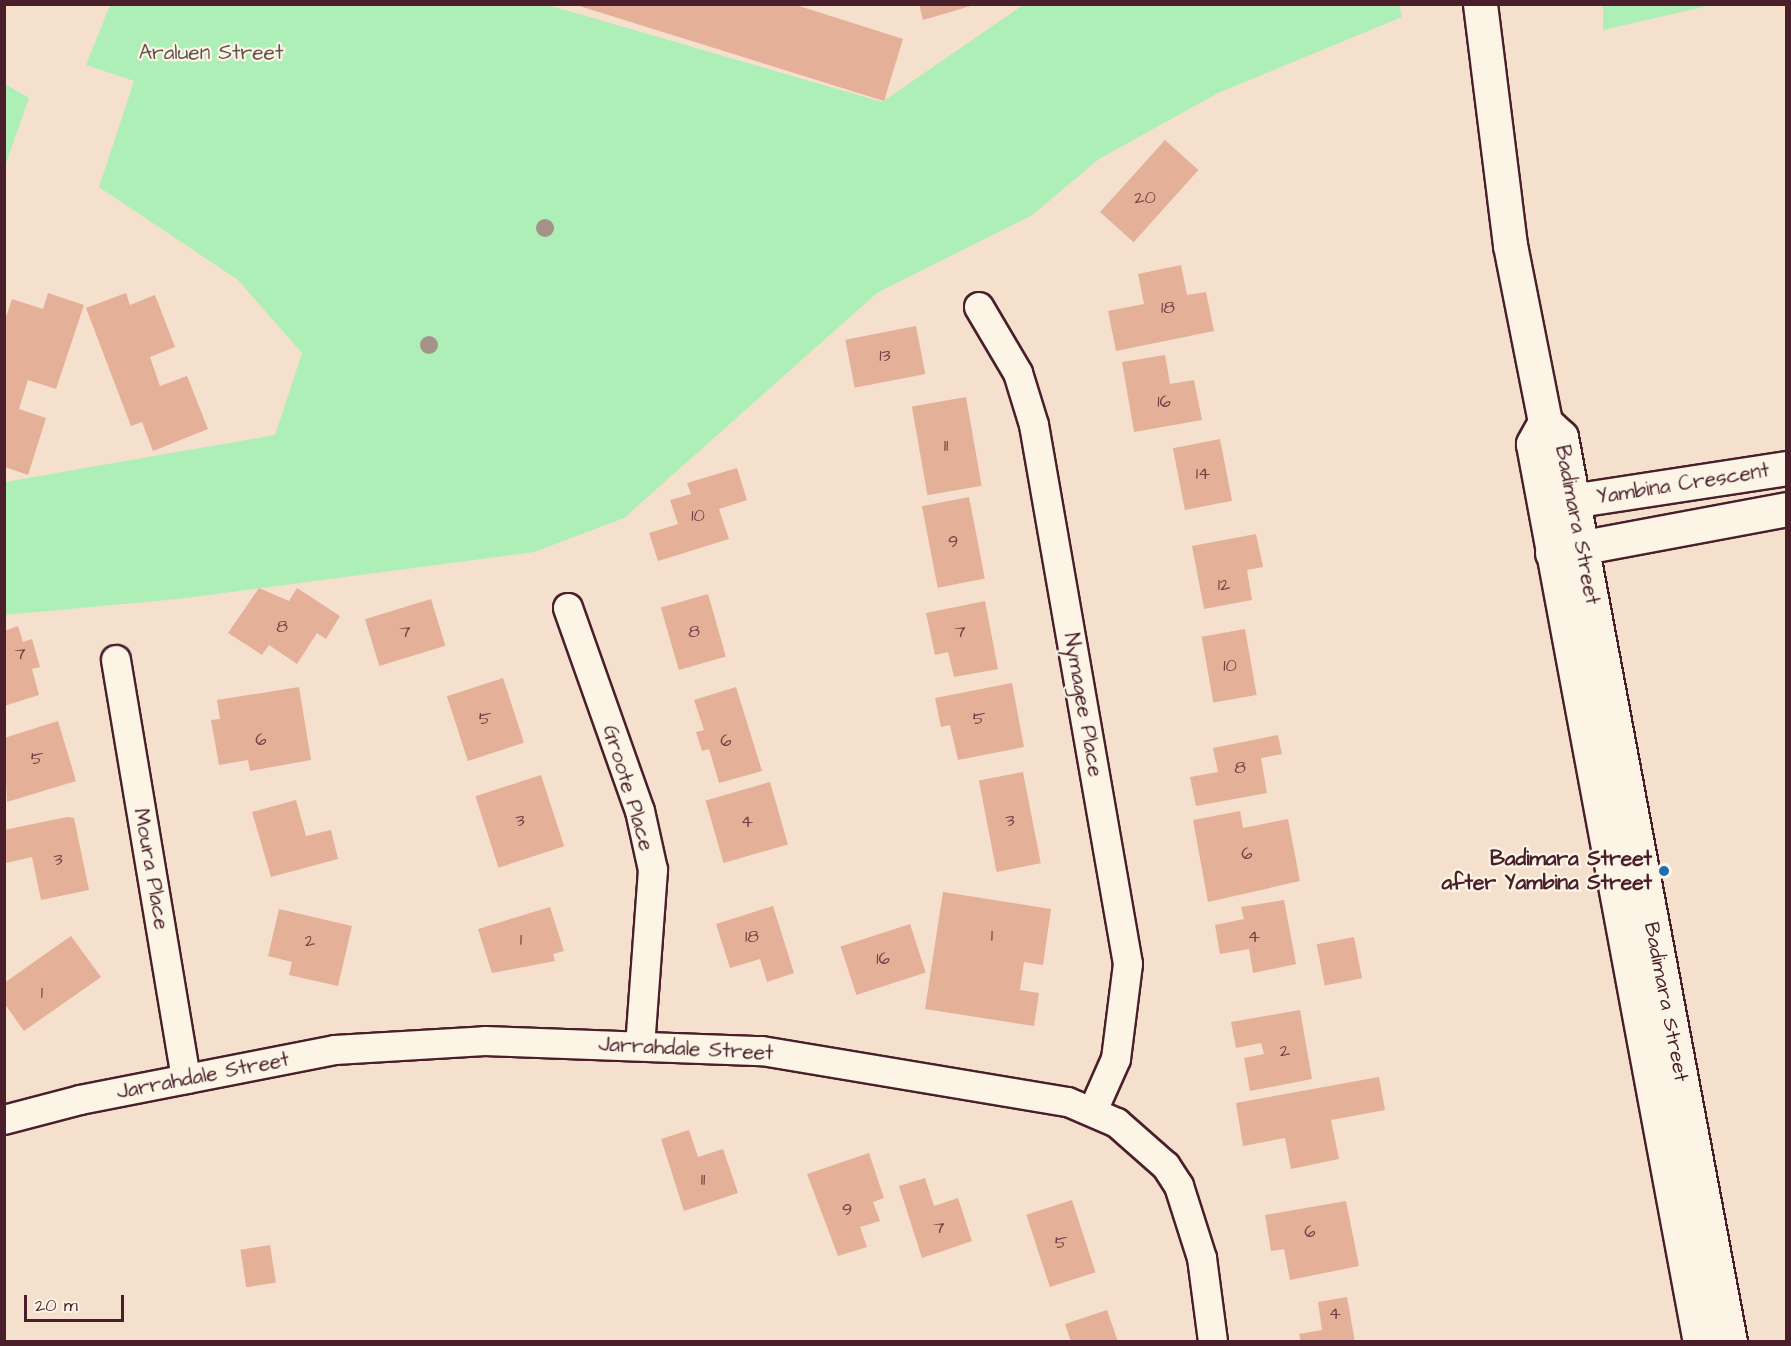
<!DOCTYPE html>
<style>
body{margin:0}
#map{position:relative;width:1791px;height:1346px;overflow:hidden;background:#f5e0ce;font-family:"Architects Daughter",sans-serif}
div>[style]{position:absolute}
.green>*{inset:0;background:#aeefb8}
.building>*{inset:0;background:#e4b098;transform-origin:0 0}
.roads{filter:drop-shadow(2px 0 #4a1f2b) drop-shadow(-2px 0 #4a1f2b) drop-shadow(0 2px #4a1f2b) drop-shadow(0 -2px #4a1f2b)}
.minor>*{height:28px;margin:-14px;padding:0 14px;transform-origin:14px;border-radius:14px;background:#fcf5e5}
.tertiary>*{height:33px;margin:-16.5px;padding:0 16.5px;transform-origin:16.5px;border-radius:16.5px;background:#fcf5e5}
.secondary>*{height:33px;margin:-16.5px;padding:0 16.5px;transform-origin:16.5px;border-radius:16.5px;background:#fcf5e5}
.trees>*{width:18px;height:18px;margin:-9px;border-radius:50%;background:#a59288}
.dots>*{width:16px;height:16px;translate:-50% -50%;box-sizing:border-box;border:3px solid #fcf5e5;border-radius:50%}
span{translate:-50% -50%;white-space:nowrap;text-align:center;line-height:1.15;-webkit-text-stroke:4.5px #fcf5e5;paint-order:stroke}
.number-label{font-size:18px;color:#704346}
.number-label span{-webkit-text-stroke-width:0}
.park-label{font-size:21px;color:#63534e}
.street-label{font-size:21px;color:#4a1f2b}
.poi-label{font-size:21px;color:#4a1f2b;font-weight:700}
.right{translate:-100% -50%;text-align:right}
.frame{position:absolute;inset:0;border:6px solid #4a1f2b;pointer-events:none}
.scale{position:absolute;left:24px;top:1295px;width:100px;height:27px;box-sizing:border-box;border:3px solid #4a1f2b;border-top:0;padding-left:8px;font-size:18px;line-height:21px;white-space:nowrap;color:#4a1f2b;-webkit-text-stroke:4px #fcf5e5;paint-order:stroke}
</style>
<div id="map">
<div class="green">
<i style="clip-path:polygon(1603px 4px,1712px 4px,1712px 5px,1603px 30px)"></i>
<i style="clip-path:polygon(110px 5px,548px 5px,882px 102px,1023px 5px,1399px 5px,1402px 17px,1218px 93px,1099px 159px,1031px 216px,877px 293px,624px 518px,534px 552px,178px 599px,5px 615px,5px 482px,275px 435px,302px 353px,238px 280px,99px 187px,134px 81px,86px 65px)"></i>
<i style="clip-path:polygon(5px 84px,29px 98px,5px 166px)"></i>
</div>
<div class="building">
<i style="clip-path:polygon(793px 4px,903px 39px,884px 101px,576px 5px)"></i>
<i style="clip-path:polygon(919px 4px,974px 4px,974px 5px,923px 20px)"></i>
<i style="left:1165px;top:140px;width:45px;height:97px;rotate:42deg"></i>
<i style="clip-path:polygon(1181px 265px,1187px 295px,1206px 292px,1214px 331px,1116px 351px,1108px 311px,1144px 304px,1138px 274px)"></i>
<i style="clip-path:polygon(48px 293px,84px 305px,56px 389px,28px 380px,19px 409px,46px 418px,28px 475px,5px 467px,5px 320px,12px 299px,43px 309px)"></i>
<i style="clip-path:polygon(126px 293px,130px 305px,155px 295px,175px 347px,150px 357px,160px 386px,187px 376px,208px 429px,153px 451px,142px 422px,131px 426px,86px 308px)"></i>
<i style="left:916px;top:326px;width:49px;height:72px;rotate:79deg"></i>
<i style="clip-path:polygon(1165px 355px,1170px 384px,1194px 380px,1202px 420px,1134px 432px,1122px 362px)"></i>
<i style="left:966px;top:397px;width:90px;height:55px;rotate:80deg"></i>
<i style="left:1220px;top:439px;width:63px;height:48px;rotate:79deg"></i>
<i style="clip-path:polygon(737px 468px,747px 500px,719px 509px,729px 539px,658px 561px,649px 533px,678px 524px,670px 500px,691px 494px,687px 483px)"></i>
<i style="left:969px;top:497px;width:83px;height:48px;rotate:79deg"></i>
<i style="clip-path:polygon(1256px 534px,1263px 567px,1247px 570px,1252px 600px,1204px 609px,1192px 546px)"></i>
<i style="clip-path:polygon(259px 588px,289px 601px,297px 588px,340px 616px,326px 639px,317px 633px,297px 664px,269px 645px,262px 655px,228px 633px)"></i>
<i style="left:708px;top:594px;width:65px;height:49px;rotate:74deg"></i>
<i style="left:431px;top:599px;width:49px;height:69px;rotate:73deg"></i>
<i style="clip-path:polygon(985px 601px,998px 669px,954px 677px,948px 652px,935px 655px,926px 613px)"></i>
<i style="clip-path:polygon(18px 626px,23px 642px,32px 639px,40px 667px,32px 669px,39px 695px,4px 706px,4px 631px)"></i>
<i style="left:1245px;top:629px;width:67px;height:44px;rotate:80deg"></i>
<i style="left:503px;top:678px;width:68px;height:59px;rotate:72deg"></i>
<i style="clip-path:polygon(1012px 683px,1024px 747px,958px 760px,950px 725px,941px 727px,935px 698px)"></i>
<i style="clip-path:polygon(299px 687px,311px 760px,250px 771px,248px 760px,219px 765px,211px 720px,220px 719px,217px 700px)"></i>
<i style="clip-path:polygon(736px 687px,762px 771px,719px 783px,709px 749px,702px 751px,696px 732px,704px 730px,694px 700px)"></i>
<i style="clip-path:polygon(58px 721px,76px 781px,7px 802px,4px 738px)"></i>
<i style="clip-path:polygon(1278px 735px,1282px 754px,1261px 758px,1267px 793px,1196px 806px,1190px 777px,1218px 772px,1213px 748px)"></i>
<i style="left:1023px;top:772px;width:93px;height:45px;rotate:79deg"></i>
<i style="left:541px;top:775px;width:75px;height:69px;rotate:72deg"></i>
<i style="left:770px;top:782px;width:65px;height:67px;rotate:74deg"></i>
<i style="clip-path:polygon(296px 800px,306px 836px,331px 830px,338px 859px,271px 877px,252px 812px)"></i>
<i style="clip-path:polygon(1240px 811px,1243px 828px,1288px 819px,1300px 881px,1208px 902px,1193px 820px)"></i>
<i style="clip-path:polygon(67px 817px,74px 818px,89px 890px,41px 900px,32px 857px,6px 863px,4px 830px)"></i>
<i style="clip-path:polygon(943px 892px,1051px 909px,1043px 965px,1024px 962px,1020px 990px,1039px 993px,1034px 1026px,925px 1009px)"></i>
<i style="clip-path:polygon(1284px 900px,1296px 964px,1253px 973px,1249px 949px,1220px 954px,1215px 925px,1244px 919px,1241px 907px)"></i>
<i style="clip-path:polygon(773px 906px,794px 973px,767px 982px,760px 959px,730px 968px,716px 924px)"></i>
<i style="clip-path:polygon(550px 907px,564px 951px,553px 954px,555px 961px,492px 973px,478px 929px)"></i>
<i style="clip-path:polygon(279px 909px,352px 926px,338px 986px,289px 975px,292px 962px,268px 956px)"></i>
<i style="left:910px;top:924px;width:51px;height:73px;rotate:72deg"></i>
<i style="clip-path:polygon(71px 936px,101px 977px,24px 1031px,4px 1003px,4px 983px)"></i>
<i style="left:1354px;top:937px;width:42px;height:38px;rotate:79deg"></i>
<i style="clip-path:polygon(1300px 1010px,1312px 1079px,1250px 1091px,1244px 1058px,1264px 1054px,1261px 1043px,1236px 1048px,1231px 1022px)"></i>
<i style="clip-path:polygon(1379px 1077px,1385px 1110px,1331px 1120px,1339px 1159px,1291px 1169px,1285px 1138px,1243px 1146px,1236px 1103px)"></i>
<i style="clip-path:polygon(689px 1130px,698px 1157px,723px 1149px,738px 1193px,684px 1211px,661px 1139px)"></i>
<i style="clip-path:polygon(869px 1153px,884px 1198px,873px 1202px,880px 1221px,860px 1227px,867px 1247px,838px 1256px,807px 1174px)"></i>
<i style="clip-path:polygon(925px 1178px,934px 1206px,958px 1198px,972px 1241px,922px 1258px,899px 1186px)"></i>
<i style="left:1072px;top:1200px;width:76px;height:48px;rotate:72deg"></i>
<i style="clip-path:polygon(1346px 1201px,1359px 1266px,1290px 1280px,1284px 1249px,1271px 1251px,1265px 1215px)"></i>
<i style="left:270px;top:1245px;width:38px;height:30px;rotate:81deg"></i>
<i style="clip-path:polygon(1347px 1297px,1355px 1342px,1301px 1342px,1299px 1334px,1322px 1330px,1318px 1302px)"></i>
<i style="clip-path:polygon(1107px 1310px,1118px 1342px,1071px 1342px,1065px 1324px)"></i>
</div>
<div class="roads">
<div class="minor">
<i style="left:979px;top:307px;width:77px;rotate:59.4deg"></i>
<i style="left:1018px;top:373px;width:54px;rotate:72.9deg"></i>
<i style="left:1034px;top:425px;width:547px;rotate:80.11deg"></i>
<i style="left:1128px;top:964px;width:96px;rotate:97.2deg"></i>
<i style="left:1116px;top:1059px;width:57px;rotate:113.9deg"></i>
<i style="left:568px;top:608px;width:215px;rotate:70.5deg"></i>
<i style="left:640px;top:811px;width:60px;rotate:77.6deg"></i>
<i style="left:653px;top:870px;width:176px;rotate:94.2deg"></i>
<i style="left:116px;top:660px;width:425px;rotate:80.5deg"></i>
<i style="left:4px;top:1120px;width:79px;rotate:-14.7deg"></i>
<i style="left:80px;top:1100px;width:260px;rotate:-11.1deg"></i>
<i style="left:335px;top:1050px;width:150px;rotate:-3.4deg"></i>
<i style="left:485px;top:1041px;width:277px;rotate:2.1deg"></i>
<i style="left:762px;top:1051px;width:310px;rotate:9.5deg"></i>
<i style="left:1068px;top:1102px;width:53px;rotate:23.2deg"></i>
<i style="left:1117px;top:1123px;width:65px;rotate:41.3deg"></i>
<i style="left:1166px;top:1166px;width:24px;rotate:57deg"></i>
<i style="left:1179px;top:1186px;width:76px;rotate:72.3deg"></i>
<i style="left:1202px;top:1258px;width:85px;rotate:82.5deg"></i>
</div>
<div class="tertiary">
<i style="left:1545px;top:505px;width:244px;rotate:-8.7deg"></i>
<i style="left:1552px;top:553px;width:238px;rotate:-10.6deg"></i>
</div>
<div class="secondary">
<i style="left:1480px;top:4px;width:243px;rotate:82.9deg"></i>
<i style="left:1510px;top:245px;width:180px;rotate:78.8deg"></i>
<i style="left:1545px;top:422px;width:22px;rotate:43deg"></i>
<i style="left:1561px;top:437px;width:921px;rotate:79.42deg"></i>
<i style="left:1545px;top:422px;width:25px;rotate:119deg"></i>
<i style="left:1533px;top:444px;width:913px;rotate:79.47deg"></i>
</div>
</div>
<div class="trees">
<i style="left:545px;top:228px"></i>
<i style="left:429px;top:345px"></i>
</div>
<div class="dots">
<i style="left:1664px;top:871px;background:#1f6fb2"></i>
</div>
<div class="number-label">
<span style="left:1145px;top:198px">20</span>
<span style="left:1168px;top:308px">18</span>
<span style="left:885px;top:356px">13</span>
<span style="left:1164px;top:402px">16</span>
<span style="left:946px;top:446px">11</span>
<span style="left:1203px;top:474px">14</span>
<span style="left:698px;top:516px">10</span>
<span style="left:953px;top:542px">9</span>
<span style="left:1224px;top:585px">12</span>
<span style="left:282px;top:627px">8</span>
<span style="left:405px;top:632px">7</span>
<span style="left:694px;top:632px">8</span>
<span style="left:960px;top:632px">7</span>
<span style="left:20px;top:654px">7</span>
<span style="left:1230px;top:666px">10</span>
<span style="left:485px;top:719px">5</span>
<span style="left:979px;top:719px">5</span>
<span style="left:261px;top:740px">6</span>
<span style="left:726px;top:741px">6</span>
<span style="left:37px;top:759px">5</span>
<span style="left:1240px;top:768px">8</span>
<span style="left:520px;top:821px">3</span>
<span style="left:1010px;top:821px">3</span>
<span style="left:747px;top:822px">4</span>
<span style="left:1247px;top:854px">6</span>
<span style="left:58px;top:860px">3</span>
<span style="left:992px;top:936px">1</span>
<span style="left:752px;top:937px">18</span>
<span style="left:1254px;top:937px">4</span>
<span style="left:521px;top:940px">1</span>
<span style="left:310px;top:941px">2</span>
<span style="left:883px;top:959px">16</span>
<span style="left:42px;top:993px">1</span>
<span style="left:1285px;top:1051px">2</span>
<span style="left:703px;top:1180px">11</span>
<span style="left:847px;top:1210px">9</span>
<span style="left:939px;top:1228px">7</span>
<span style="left:1310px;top:1232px">6</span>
<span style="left:1061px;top:1243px">5</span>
<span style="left:1335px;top:1314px">4</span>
</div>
<div class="park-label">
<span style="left:211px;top:53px">Araluen Street</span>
</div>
<div class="street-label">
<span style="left:1683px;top:484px;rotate:-9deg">Yambina Crescent</span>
<span style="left:1577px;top:525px;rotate:79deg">Badimara Street</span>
<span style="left:1083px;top:705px;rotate:80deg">Nymagee Place</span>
<span style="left:628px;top:788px;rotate:73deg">Groote Place</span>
<span style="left:151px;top:869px;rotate:80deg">Moura Place</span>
<span style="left:1666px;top:1002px;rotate:79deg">Badimara Street</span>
<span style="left:686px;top:1049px;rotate:3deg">Jarrahdale Street</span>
<span style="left:203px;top:1076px;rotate:-11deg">Jarrahdale Street</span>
</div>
<div class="poi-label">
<span class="right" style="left:1652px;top:871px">Badimara Street<br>after Yambina Street</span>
</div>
<div class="frame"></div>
<div class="scale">20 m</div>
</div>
